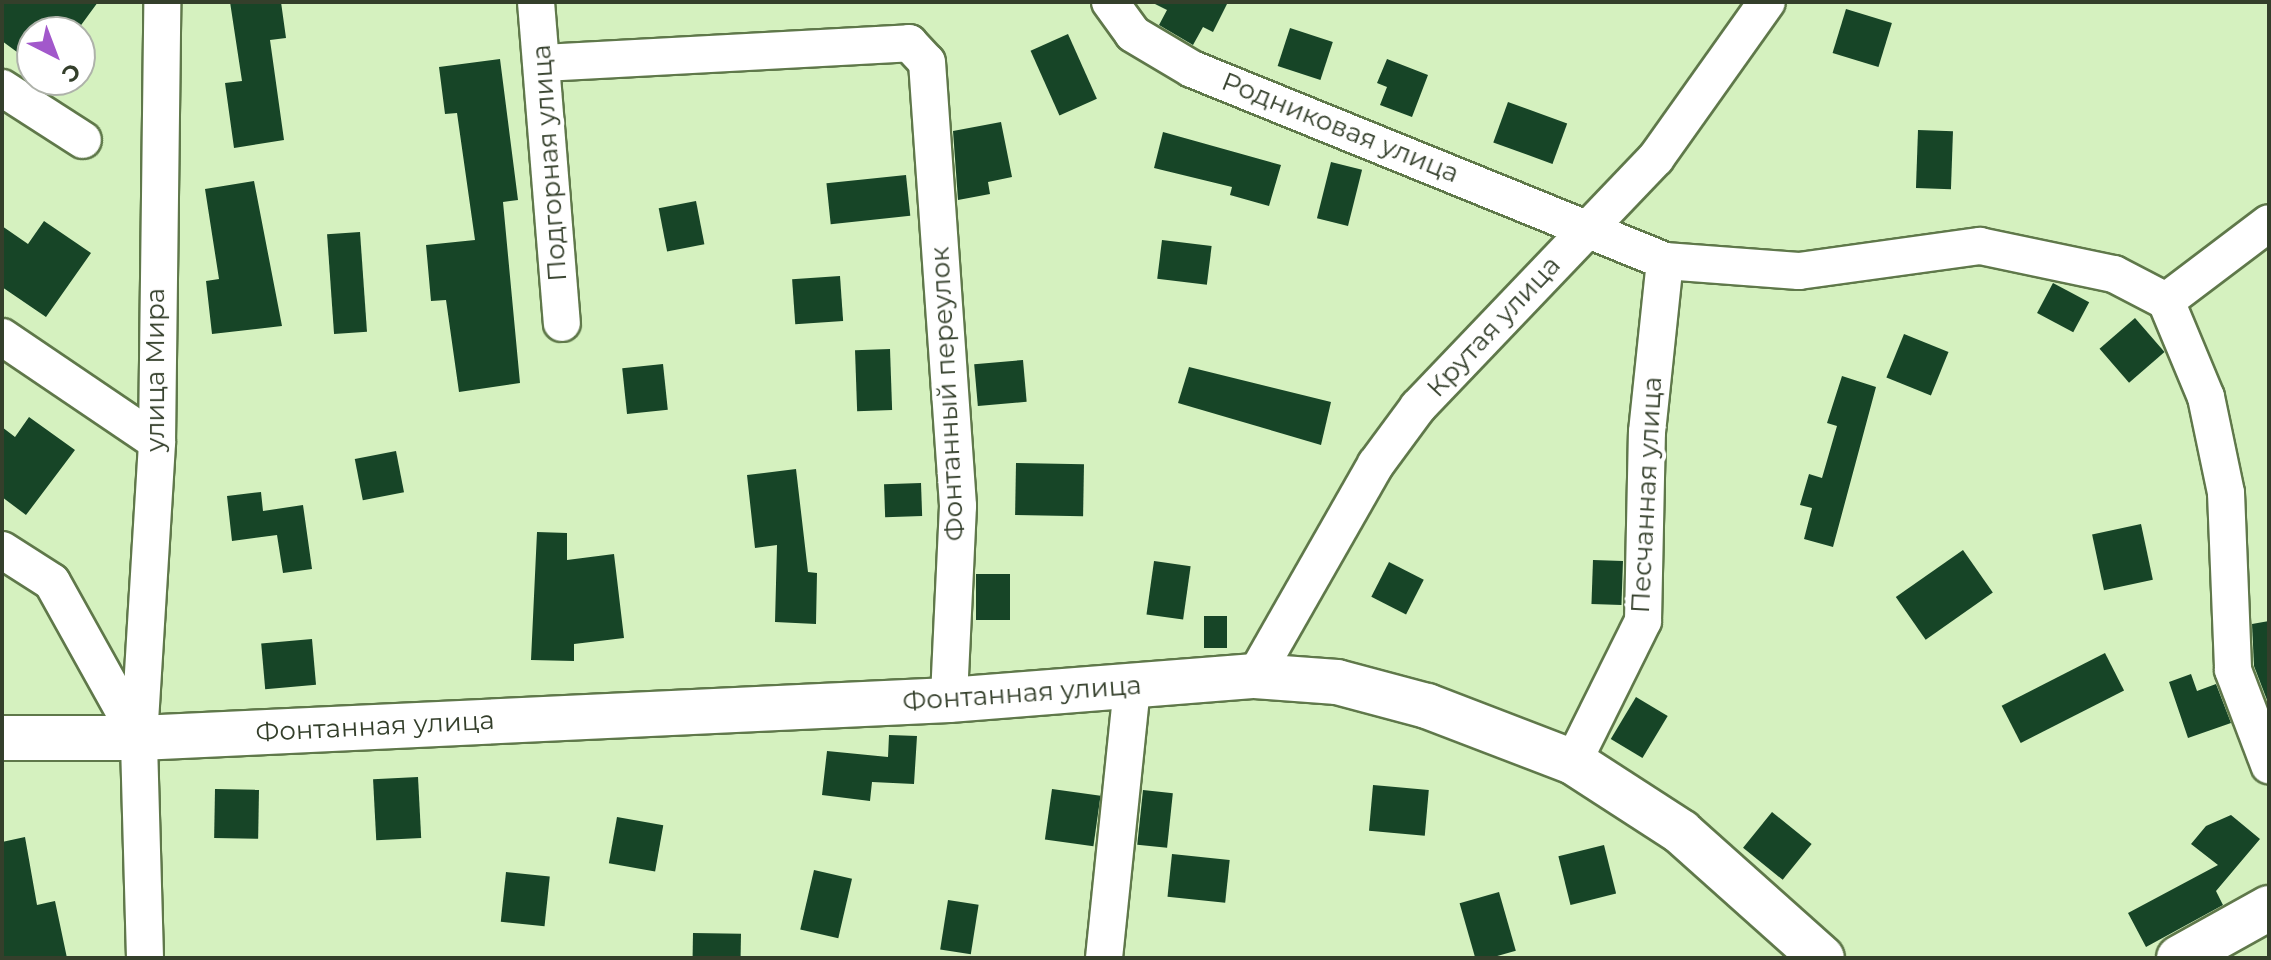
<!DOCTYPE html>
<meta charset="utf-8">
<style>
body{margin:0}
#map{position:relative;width:2271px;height:960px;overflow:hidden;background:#d5f1bf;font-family:Montserrat,sans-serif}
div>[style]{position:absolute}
.building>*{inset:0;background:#174527;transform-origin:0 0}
.roads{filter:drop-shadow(2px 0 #5f784a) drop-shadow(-2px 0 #5f784a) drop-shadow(0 2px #5f784a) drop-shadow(0 -2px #5f784a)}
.minor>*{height:36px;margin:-18px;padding:0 18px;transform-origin:18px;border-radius:18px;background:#fff}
.major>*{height:44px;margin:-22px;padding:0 22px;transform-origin:22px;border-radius:22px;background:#fff}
span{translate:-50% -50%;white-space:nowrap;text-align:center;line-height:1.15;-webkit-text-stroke:8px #fff;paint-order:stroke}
.street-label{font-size:26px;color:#343f2b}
.frame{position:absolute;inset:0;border:4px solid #343f2b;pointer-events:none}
.north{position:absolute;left:16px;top:16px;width:80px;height:80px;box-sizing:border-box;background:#fff;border:2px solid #aeb2aa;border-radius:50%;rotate:138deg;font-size:22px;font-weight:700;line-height:32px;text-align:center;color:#343f2b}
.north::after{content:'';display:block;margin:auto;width:28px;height:36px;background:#a258cb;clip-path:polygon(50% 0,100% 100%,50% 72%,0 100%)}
</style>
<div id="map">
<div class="building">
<i style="clip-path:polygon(2px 2px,98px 2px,76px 32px,32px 32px,32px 63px,2px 41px)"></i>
<i style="clip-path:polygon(230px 2px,281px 2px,286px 38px,270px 40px,284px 140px,234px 148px,225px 83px,242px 81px)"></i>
<i style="clip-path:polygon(1151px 2px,1228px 2px,1213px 32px,1203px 27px,1193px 45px,1159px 25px,1167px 10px)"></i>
<i style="left:1846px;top:9px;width:48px;height:46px;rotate:17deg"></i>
<i style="left:1290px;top:28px;width:45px;height:40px;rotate:18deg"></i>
<i style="left:1068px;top:34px;width:71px;height:41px;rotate:66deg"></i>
<i style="clip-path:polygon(500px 59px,518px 200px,503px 202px,520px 383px,459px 392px,446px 300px,431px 301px,426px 245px,475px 240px,457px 113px,445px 114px,439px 67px)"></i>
<i style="clip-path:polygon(1387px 59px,1428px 75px,1412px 117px,1380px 105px,1387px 87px,1377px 83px)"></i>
<i style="left:1508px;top:102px;width:63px;height:43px;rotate:20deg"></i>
<i style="clip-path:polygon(1001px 122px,1012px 177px,988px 182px,990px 194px,958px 200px,953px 131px)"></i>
<i style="left:1918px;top:130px;width:35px;height:58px;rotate:2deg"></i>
<i style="clip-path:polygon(1163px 132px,1281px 165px,1269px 206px,1230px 195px,1232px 187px,1154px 168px)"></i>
<i style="left:1331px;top:162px;width:32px;height:58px;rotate:14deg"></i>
<i style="left:906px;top:175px;width:41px;height:80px;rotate:84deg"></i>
<i style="clip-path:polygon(254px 181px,282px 326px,212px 334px,206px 281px,219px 279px,205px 189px)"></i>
<i style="left:696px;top:201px;width:44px;height:38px;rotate:79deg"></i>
<i style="clip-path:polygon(44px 221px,91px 253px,46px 317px,2px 287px,2px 226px,28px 244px)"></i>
<i style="left:360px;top:232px;width:100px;height:33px;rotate:86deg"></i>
<i style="left:1162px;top:240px;width:50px;height:39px;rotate:7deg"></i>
<i style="left:840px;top:276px;width:45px;height:48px;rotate:86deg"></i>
<i style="left:2053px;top:283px;width:41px;height:34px;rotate:28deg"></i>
<i style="left:2135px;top:318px;width:45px;height:47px;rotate:49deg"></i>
<i style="left:1904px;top:334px;width:48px;height:47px;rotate:22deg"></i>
<i style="left:890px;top:349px;width:61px;height:35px;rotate:88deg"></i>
<i style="left:1023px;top:360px;width:42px;height:49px;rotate:85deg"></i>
<i style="left:663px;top:364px;width:46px;height:41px;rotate:84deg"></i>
<i style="clip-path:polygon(1189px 367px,1331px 402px,1321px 445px,1178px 403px)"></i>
<i style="clip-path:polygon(1842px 376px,1876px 387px,1833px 547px,1804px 539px,1812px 508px,1800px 505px,1809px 474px,1822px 478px,1837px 426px,1827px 423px)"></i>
<i style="clip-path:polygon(29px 417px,75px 450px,26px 515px,2px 497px,2px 427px,15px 437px)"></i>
<i style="left:396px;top:451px;width:42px;height:42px;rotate:79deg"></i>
<i style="left:1016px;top:463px;width:68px;height:52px;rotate:1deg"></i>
<i style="clip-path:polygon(796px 469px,808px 572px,817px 573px,816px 624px,775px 622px,777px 545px,755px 548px,747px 475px)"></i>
<i style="left:921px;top:483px;width:33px;height:37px;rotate:88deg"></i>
<i style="clip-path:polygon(261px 492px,263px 511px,303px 505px,312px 569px,283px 573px,277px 535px,232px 541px,227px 496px)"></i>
<i style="left:2141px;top:524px;width:57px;height:50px;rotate:78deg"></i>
<i style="clip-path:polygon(537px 532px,567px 533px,567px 560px,614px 554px,624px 638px,574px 644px,574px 661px,531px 660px)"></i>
<i style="left:1963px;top:550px;width:52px;height:82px;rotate:55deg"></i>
<i style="left:1593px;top:560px;width:30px;height:44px;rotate:2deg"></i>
<i style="left:1154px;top:561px;width:37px;height:54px;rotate:8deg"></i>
<i style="left:1389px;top:562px;width:39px;height:39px;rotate:27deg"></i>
<i style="left:976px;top:574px;width:34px;height:46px"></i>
<i style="left:1204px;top:616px;width:23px;height:32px"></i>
<i style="clip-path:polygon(2269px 621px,2269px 700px,2267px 700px,2254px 666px,2252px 624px)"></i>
<i style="left:312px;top:639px;width:46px;height:51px;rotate:85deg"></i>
<i style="left:2105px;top:653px;width:42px;height:116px;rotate:63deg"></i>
<i style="clip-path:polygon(2191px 674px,2197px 691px,2216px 684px,2231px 723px,2188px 738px,2169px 682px)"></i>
<i style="left:1636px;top:697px;width:37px;height:49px;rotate:31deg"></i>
<i style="clip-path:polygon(889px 735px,917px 736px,914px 784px,872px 782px,870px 801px,822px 795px,827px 751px,888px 757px)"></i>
<i style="left:418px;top:777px;width:61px;height:45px;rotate:87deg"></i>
<i style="left:1373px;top:785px;width:56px;height:46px;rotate:5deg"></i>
<i style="left:215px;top:789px;width:44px;height:49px;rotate:1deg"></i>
<i style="left:1052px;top:789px;width:49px;height:51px;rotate:8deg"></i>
<i style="left:1143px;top:790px;width:30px;height:55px;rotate:6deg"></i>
<i style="left:1772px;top:812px;width:51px;height:46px;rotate:39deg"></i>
<i style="clip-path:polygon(2231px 815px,2260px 839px,2216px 891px,2223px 905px,2146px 947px,2128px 913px,2218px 865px,2191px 844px,2206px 826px)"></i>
<i style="left:617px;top:817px;width:47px;height:47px;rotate:10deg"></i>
<i style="clip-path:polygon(25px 837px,37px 905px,55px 901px,67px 958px,4px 958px,2px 842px)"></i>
<i style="left:1604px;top:845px;width:50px;height:47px;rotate:76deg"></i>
<i style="left:1172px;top:854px;width:58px;height:43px;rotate:6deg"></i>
<i style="left:814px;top:870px;width:39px;height:61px;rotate:13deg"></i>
<i style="left:506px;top:872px;width:44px;height:50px;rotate:6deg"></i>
<i style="left:1499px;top:892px;width:61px;height:41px;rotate:74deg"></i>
<i style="left:948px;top:900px;width:31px;height:50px;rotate:9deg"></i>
<i style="left:693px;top:933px;width:48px;height:25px;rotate:1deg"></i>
</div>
<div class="roads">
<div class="minor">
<i style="left:536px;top:2px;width:322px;rotate:85.4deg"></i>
<i style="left:1110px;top:2px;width:39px;rotate:54deg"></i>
<i style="left:1133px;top:34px;width:69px;rotate:30.7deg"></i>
<i style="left:1192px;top:69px;width:510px;rotate:22.09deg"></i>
<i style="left:1665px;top:261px;width:134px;rotate:4.3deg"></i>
<i style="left:1799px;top:271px;width:183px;rotate:-7.9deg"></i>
<i style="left:1980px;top:246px;width:137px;rotate:11.8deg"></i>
<i style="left:2114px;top:274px;width:59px;rotate:27.4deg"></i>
<i style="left:2166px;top:301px;width:129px;rotate:-37.1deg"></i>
<i style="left:543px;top:63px;width:367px;rotate:-3.1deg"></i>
<i style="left:909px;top:43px;width:26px;rotate:47deg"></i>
<i style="left:927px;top:62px;width:445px;rotate:86deg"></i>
<i style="left:958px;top:506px;width:194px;rotate:92.7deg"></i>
<i style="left:2px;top:88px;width:96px;rotate:32.7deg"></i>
<i style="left:2166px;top:301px;width:104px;rotate:67.4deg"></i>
<i style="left:2206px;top:397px;width:98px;rotate:78.2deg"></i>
<i style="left:2226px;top:493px;width:177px;rotate:87.7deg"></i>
<i style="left:2233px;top:670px;width:102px;rotate:69.2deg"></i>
<i style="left:2px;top:337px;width:187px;rotate:34.1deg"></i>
<i style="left:2px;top:550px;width:59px;rotate:32.6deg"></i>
<i style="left:52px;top:582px;width:179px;rotate:60.9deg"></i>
<i style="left:1255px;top:676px;width:244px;rotate:-60.3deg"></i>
<i style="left:1376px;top:464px;width:71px;rotate:-53.6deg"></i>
<i style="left:1418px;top:407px;width:344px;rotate:-46.3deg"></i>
<i style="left:1656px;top:158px;width:191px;rotate:-54.6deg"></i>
<i style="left:1573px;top:762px;width:157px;rotate:-63.6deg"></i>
<i style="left:1643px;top:621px;width:189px;rotate:-88.8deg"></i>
<i style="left:1647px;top:432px;width:172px;rotate:-84deg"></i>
<i style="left:145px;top:958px;width:220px;rotate:-91.6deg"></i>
<i style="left:139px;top:738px;width:297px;rotate:-86.5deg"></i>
<i style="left:157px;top:442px;width:440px;rotate:-89.3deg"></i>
<i style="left:1104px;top:958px;width:271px;rotate:-84.1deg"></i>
</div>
<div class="major">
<i style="left:2px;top:738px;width:137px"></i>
<i style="left:139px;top:738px;width:811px;rotate:-2.69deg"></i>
<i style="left:949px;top:700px;width:307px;rotate:-4.5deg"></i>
<i style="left:1255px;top:676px;width:82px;rotate:4.2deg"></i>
<i style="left:1337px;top:682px;width:93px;rotate:14.9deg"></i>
<i style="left:1427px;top:706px;width:156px;rotate:21deg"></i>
<i style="left:1573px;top:762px;width:129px;rotate:32.9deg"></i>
<i style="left:1681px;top:832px;width:189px;rotate:41.8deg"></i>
<i style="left:2179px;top:958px;width:103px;rotate:-29.1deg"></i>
</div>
</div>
<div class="street-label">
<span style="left:1340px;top:128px;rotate:22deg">Родниковая улица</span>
<span style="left:550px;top:163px;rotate:-94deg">Подгорная улица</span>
<span style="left:1494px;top:327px;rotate:-47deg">Крутая улица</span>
<span style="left:156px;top:370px;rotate:-90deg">улица Мира</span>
<span style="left:948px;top:394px;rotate:-93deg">Фонтанный переулок</span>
<span style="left:1647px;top:495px;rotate:-87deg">Песчанная улица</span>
<span style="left:1022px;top:694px;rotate:-4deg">Фонтанная улица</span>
<span style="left:375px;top:727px;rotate:-3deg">Фонтанная улица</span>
</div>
<div class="frame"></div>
<div class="north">С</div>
</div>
